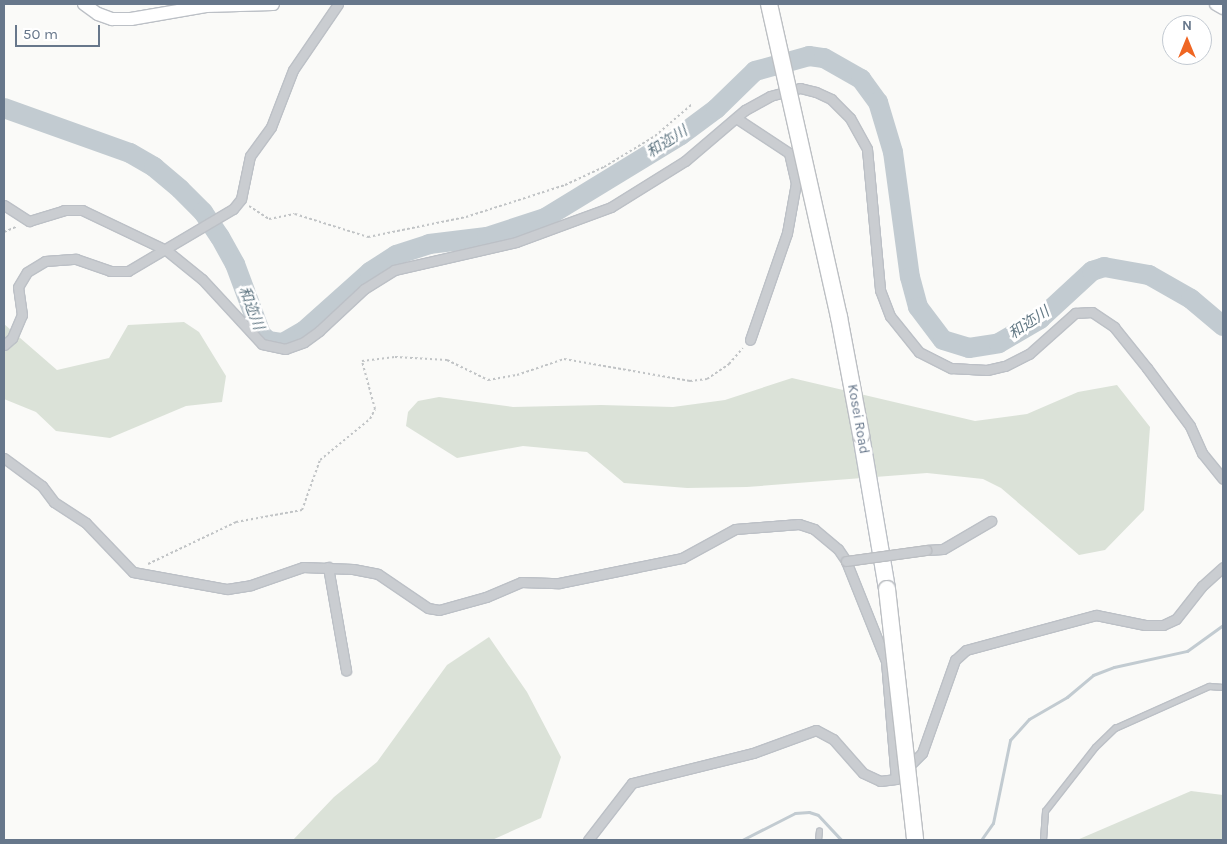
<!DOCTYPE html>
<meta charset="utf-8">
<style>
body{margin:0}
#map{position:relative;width:1227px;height:844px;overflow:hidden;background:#fafaf8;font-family:Karla,"Noto Sans JP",sans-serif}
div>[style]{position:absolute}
.green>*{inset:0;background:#dbe2d8}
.stream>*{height:3px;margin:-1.5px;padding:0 1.5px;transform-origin:1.5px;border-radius:1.5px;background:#c2cbd1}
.river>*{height:20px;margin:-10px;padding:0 10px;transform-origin:10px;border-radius:10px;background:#c2cbd1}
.path>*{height:2px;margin-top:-1px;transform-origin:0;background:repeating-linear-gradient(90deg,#c1c4c6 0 2.5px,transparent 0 5px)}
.roads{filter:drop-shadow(1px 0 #bcc0c6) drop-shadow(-1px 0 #bcc0c6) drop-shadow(0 1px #bcc0c6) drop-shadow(0 -1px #bcc0c6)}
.service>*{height:4.5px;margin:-2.25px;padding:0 2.25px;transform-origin:2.25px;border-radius:2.25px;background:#cacdd1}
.minor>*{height:9px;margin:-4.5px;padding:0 4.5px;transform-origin:4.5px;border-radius:4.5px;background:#cacdd1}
.secondary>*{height:12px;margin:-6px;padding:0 6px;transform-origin:6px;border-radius:6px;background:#fff}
.motorway>*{height:16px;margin:-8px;padding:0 8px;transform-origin:8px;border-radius:8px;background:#fff}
.bridges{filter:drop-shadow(1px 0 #bcbfc3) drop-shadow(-1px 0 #bcbfc3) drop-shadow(0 1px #bcbfc3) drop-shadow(0 -1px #bcbfc3)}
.minor-bridge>*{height:9px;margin:-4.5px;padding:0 4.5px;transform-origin:4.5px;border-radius:4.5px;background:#cacdd1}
.motorway-bridge>*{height:16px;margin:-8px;padding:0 8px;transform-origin:8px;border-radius:8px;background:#fff}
span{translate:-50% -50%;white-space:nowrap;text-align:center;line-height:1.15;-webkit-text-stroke:5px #fff;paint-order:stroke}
.street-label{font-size:14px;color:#67778b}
.water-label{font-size:15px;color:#637985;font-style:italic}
.frame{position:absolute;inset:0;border:5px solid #67778b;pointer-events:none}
.north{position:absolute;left:1162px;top:15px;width:50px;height:50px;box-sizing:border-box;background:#fff;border:1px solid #c2c9d1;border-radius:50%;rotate:0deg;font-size:14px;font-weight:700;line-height:20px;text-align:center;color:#67778b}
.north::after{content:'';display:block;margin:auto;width:18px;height:22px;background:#ef6623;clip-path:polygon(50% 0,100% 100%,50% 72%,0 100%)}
.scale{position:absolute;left:15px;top:25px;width:85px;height:22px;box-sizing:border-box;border:2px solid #67778b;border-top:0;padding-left:6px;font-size:15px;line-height:18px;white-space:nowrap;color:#67778b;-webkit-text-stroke:4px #fff;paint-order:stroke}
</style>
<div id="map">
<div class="green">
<i style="clip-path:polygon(184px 322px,199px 332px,226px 376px,222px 402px,186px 406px,110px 438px,56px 431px,36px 412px,4px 399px,4px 324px,57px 370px,109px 358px,128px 325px)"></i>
<i style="clip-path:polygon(792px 378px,975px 421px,1027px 414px,1078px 392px,1117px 385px,1150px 427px,1144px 510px,1105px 550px,1079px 555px,1001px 488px,983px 479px,927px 473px,747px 487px,687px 488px,624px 483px,587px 452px,523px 446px,457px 458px,406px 426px,408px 412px,418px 401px,439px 397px,513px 407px,601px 405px,673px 407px,725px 400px)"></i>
<i style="clip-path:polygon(489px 637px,527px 692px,561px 757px,541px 818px,492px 840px,293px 840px,334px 797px,377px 762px,447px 665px)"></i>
<i style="clip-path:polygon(1191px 791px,1223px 795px,1223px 840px,1077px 840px)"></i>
</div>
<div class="stream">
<i style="left:742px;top:840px;width:59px;rotate:-27deg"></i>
<i style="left:795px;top:813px;width:14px;rotate:-4deg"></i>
<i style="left:809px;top:812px;width:9px;rotate:18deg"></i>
<i style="left:818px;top:815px;width:34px;rotate:47deg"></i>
<i style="left:981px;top:840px;width:21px;rotate:-55deg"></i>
<i style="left:993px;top:823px;width:85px;rotate:-78.4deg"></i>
<i style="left:1010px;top:740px;width:28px;rotate:-48deg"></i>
<i style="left:1029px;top:719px;width:44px;rotate:-30.1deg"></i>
<i style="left:1067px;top:697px;width:34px;rotate:-40deg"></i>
<i style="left:1093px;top:675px;width:22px;rotate:-21deg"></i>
<i style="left:1114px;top:667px;width:75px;rotate:-12.4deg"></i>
<i style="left:1187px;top:651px;width:44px;rotate:-35.8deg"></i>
</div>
<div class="river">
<i style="left:4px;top:108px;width:134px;rotate:19.7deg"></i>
<i style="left:130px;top:153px;width:28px;rotate:30deg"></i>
<i style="left:154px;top:167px;width:34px;rotate:40deg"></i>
<i style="left:180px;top:189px;width:33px;rotate:45deg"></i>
<i style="left:203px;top:212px;width:30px;rotate:56deg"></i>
<i style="left:220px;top:237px;width:31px;rotate:61deg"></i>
<i style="left:235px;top:264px;width:75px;rotate:69.6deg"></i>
<i style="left:261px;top:334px;width:10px;rotate:45deg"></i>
<i style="left:268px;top:341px;width:15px;rotate:8deg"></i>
<i style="left:283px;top:343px;width:24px;rotate:-30deg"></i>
<i style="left:304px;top:331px;width:89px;rotate:-41.8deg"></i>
<i style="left:370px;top:272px;width:31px;rotate:-33deg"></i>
<i style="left:396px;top:255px;width:35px;rotate:-18deg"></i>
<i style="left:429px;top:244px;width:58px;rotate:-6.9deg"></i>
<i style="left:487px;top:237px;width:61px;rotate:-18.1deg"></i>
<i style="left:545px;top:218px;width:159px;rotate:-31.4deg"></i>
<i style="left:681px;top:135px;width:44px;rotate:-36.6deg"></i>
<i style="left:716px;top:109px;width:54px;rotate:-44.3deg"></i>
<i style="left:755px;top:71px;width:56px;rotate:-15.5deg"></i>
<i style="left:809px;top:56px;width:15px;rotate:8deg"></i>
<i style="left:824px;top:58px;width:43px;rotate:29.6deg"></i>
<i style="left:861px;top:79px;width:29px;rotate:54deg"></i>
<i style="left:878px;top:102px;width:52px;rotate:73.3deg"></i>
<i style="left:893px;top:152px;width:126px;rotate:82.3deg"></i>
<i style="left:910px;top:277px;width:31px;rotate:75deg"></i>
<i style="left:918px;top:307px;width:41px;rotate:52.9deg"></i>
<i style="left:943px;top:340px;width:27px;rotate:17deg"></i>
<i style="left:969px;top:348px;width:30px;rotate:-9deg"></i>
<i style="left:999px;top:343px;width:48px;rotate:-30.3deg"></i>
<i style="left:1040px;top:319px;width:71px;rotate:-42.7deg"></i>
<i style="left:1092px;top:271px;width:13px;rotate:-18deg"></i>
<i style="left:1104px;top:267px;width:46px;rotate:10.1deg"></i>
<i style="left:1149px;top:275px;width:48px;rotate:29.7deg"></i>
<i style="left:1191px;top:299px;width:42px;rotate:40.2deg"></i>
</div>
<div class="path">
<i style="left:249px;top:206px;width:24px;rotate:33deg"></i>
<i style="left:269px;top:219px;width:26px;rotate:-11deg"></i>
<i style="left:295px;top:214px;width:77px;rotate:17.5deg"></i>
<i style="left:368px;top:237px;width:100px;rotate:-11.5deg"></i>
<i style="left:466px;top:217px;width:104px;rotate:-17.9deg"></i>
<i style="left:565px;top:185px;width:43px;rotate:-24.8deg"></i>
<i style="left:604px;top:167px;width:60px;rotate:-31.3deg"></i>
<i style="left:655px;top:136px;width:48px;rotate:-40.7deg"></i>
<i style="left:4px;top:232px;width:15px;rotate:-23deg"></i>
<i style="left:148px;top:564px;width:98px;rotate:-25.5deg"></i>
<i style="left:236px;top:522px;width:67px;rotate:-10.3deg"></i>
<i style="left:302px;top:510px;width:53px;rotate:-70.2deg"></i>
<i style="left:320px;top:460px;width:65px;rotate:-39.4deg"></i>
<i style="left:370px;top:419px;width:11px;rotate:-63deg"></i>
<i style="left:375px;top:409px;width:50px;rotate:-105.2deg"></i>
<i style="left:362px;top:361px;width:33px;rotate:-7deg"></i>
<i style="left:395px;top:357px;width:52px;rotate:3.3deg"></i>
<i style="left:447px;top:360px;width:46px;rotate:26deg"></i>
<i style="left:488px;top:380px;width:29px;rotate:-10deg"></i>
<i style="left:517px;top:375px;width:50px;rotate:-18.8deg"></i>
<i style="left:564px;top:359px;width:128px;rotate:9.9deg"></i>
<i style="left:690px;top:381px;width:17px;rotate:-7deg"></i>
<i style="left:707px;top:379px;width:27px;rotate:-34deg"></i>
<i style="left:729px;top:364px;width:21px;rotate:-49deg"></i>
</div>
<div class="roads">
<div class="service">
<i style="left:818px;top:840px;width:9px;rotate:-84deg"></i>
<i style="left:1043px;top:840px;width:29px;rotate:-86deg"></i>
<i style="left:1045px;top:811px;width:81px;rotate:-52deg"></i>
<i style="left:1095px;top:747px;width:28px;rotate:-44deg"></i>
<i style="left:1115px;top:728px;width:103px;rotate:-24.1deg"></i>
<i style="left:1209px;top:686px;width:14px;rotate:4deg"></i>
</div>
<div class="minor">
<i style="left:736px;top:118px;width:64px;rotate:33.4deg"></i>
<i style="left:789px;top:153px;width:31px;rotate:77deg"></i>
<i style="left:796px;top:183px;width:51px;rotate:100.2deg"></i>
<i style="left:787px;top:233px;width:113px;rotate:109.1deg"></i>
<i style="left:4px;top:205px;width:30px;rotate:33deg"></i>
<i style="left:29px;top:221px;width:37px;rotate:-17deg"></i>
<i style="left:64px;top:210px;width:18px"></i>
<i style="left:82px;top:210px;width:93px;rotate:25.5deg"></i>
<i style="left:166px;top:250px;width:46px;rotate:38.9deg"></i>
<i style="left:202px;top:279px;width:88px;rotate:47.3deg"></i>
<i style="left:262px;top:344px;width:24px;rotate:12deg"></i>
<i style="left:285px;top:349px;width:20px;rotate:-20deg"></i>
<i style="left:304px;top:342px;width:19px;rotate:-36deg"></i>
<i style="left:319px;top:331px;width:62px;rotate:-43deg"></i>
<i style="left:364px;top:289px;width:36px;rotate:-32deg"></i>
<i style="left:394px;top:270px;width:125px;rotate:-12.9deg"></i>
<i style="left:516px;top:242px;width:101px;rotate:-20.2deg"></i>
<i style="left:611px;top:207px;width:87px;rotate:-31.9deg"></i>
<i style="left:685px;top:161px;width:79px;rotate:-40.4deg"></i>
<i style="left:745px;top:110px;width:29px;rotate:-29deg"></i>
<i style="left:770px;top:96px;width:31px;rotate:-15deg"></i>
<i style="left:800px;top:88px;width:16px;rotate:14deg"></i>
<i style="left:816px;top:92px;width:17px;rotate:25deg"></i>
<i style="left:831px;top:99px;width:27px;rotate:45deg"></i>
<i style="left:850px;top:118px;width:35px;rotate:61deg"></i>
<i style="left:867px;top:149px;width:142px;rotate:84.7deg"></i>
<i style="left:880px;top:290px;width:28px;rotate:69deg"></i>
<i style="left:890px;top:316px;width:46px;rotate:51.1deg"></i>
<i style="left:919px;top:352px;width:36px;rotate:27deg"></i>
<i style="left:951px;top:368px;width:36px;rotate:3deg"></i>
<i style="left:987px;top:370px;width:18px;rotate:-13deg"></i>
<i style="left:1005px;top:366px;width:27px;rotate:-27deg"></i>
<i style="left:1029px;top:354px;width:62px;rotate:-41.7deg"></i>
<i style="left:1075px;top:313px;width:17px;rotate:-3deg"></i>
<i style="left:1092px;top:312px;width:27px;rotate:34deg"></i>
<i style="left:1114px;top:327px;width:53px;rotate:51.2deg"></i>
<i style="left:1147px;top:368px;width:72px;rotate:53.4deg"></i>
<i style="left:1190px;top:426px;width:30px;rotate:66deg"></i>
<i style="left:1202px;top:453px;width:33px;rotate:51deg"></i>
<i style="left:4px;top:345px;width:11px;rotate:-41deg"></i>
<i style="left:12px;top:338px;width:25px;rotate:-67deg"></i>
<i style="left:22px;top:315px;width:28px;rotate:-98deg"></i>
<i style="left:18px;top:287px;width:17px;rotate:-59deg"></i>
<i style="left:27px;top:272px;width:21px;rotate:-31deg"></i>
<i style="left:45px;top:261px;width:31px;rotate:-4deg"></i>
<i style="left:76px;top:259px;width:36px;rotate:19deg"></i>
<i style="left:110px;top:271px;width:18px"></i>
<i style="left:128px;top:271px;width:122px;rotate:-30.6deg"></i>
<i style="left:233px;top:209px;width:13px;rotate:-51deg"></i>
<i style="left:241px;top:199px;width:44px;rotate:-78.2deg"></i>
<i style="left:250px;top:156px;width:36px;rotate:-54deg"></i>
<i style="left:271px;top:127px;width:61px;rotate:-68.9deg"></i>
<i style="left:293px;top:70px;width:80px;rotate:-55.7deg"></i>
<i style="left:4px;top:458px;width:47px;rotate:36.4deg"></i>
<i style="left:42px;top:486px;width:20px;rotate:53deg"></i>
<i style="left:54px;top:502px;width:38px;rotate:33deg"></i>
<i style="left:86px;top:523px;width:68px;rotate:46.2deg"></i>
<i style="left:133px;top:572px;width:96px;rotate:10.3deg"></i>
<i style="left:227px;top:589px;width:24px;rotate:-9deg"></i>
<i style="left:251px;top:585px;width:55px;rotate:-19.1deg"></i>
<i style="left:303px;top:567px;width:50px;rotate:2.3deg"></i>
<i style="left:353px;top:569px;width:25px;rotate:11deg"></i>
<i style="left:378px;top:574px;width:60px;rotate:34.2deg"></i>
<i style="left:428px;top:608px;width:11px;rotate:10deg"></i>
<i style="left:439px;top:610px;width:49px;rotate:-15.5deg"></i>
<i style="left:486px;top:597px;width:38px;rotate:-23deg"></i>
<i style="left:521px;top:582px;width:38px;rotate:2deg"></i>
<i style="left:559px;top:583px;width:126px;rotate:-11.5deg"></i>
<i style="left:682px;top:558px;width:60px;rotate:-28.7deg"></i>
<i style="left:735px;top:529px;width:64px;rotate:-4.5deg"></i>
<i style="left:799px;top:524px;width:16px;rotate:18deg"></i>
<i style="left:814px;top:529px;width:31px;rotate:40deg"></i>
<i style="left:838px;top:549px;width:14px;rotate:56deg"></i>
<i style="left:846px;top:561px;width:108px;rotate:68.2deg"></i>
<i style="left:886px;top:661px;width:118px;rotate:85.2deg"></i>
<i style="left:926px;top:550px;width:17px;rotate:-3deg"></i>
<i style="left:943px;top:549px;width:56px;rotate:-30.3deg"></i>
<i style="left:328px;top:567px;width:105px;rotate:80.1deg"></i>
<i style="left:588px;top:840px;width:72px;rotate:-52.3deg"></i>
<i style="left:632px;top:783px;width:125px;rotate:-13.9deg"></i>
<i style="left:753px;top:753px;width:67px;rotate:-20.1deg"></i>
<i style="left:816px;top:730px;width:19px;rotate:28deg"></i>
<i style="left:833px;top:739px;width:45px;rotate:48.6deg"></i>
<i style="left:863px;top:773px;width:19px;rotate:25deg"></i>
<i style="left:880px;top:781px;width:16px;rotate:-7deg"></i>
<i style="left:896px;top:779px;width:37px;rotate:-45deg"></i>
<i style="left:922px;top:753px;width:99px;rotate:-70.5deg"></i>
<i style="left:955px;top:660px;width:15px;rotate:-42deg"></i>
<i style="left:966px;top:650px;width:135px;rotate:-15.1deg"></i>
<i style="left:1096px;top:615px;width:50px;rotate:11.5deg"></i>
<i style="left:1145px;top:625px;width:18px"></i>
<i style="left:1163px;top:625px;width:14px;rotate:-25deg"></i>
<i style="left:1176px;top:619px;width:42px;rotate:-51.8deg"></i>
<i style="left:1202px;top:586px;width:28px;rotate:-42deg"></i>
</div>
<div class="secondary">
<i style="left:84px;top:4px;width:17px;rotate:36deg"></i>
<i style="left:98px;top:14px;width:15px;rotate:20deg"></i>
<i style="left:112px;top:19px;width:19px"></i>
<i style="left:131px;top:19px;width:76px;rotate:-9.8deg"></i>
<i style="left:206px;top:6px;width:67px;rotate:-1.7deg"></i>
<i style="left:1216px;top:4px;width:8px;rotate:30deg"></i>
</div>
<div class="motorway">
<i style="left:861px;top:435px;width:156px;rotate:80.4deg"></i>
</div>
</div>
<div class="bridges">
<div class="minor-bridge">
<i style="left:846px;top:561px;width:81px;rotate:-7.8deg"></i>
</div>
<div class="motorway-bridge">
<i style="left:769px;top:4px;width:321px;rotate:77.4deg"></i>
<i style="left:839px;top:317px;width:120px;rotate:79.4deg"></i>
<i style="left:887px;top:589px;width:253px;rotate:83.6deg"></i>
</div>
</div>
<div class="street-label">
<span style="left:858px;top:419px;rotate:80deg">Kosei Road</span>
</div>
<div class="water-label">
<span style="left:667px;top:142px;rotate:-33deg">和迩川</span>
<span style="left:251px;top:308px;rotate:69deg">和迩川</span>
<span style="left:1029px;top:323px;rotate:-34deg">和迩川</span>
</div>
<div class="frame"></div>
<div class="north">N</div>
<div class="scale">50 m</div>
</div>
